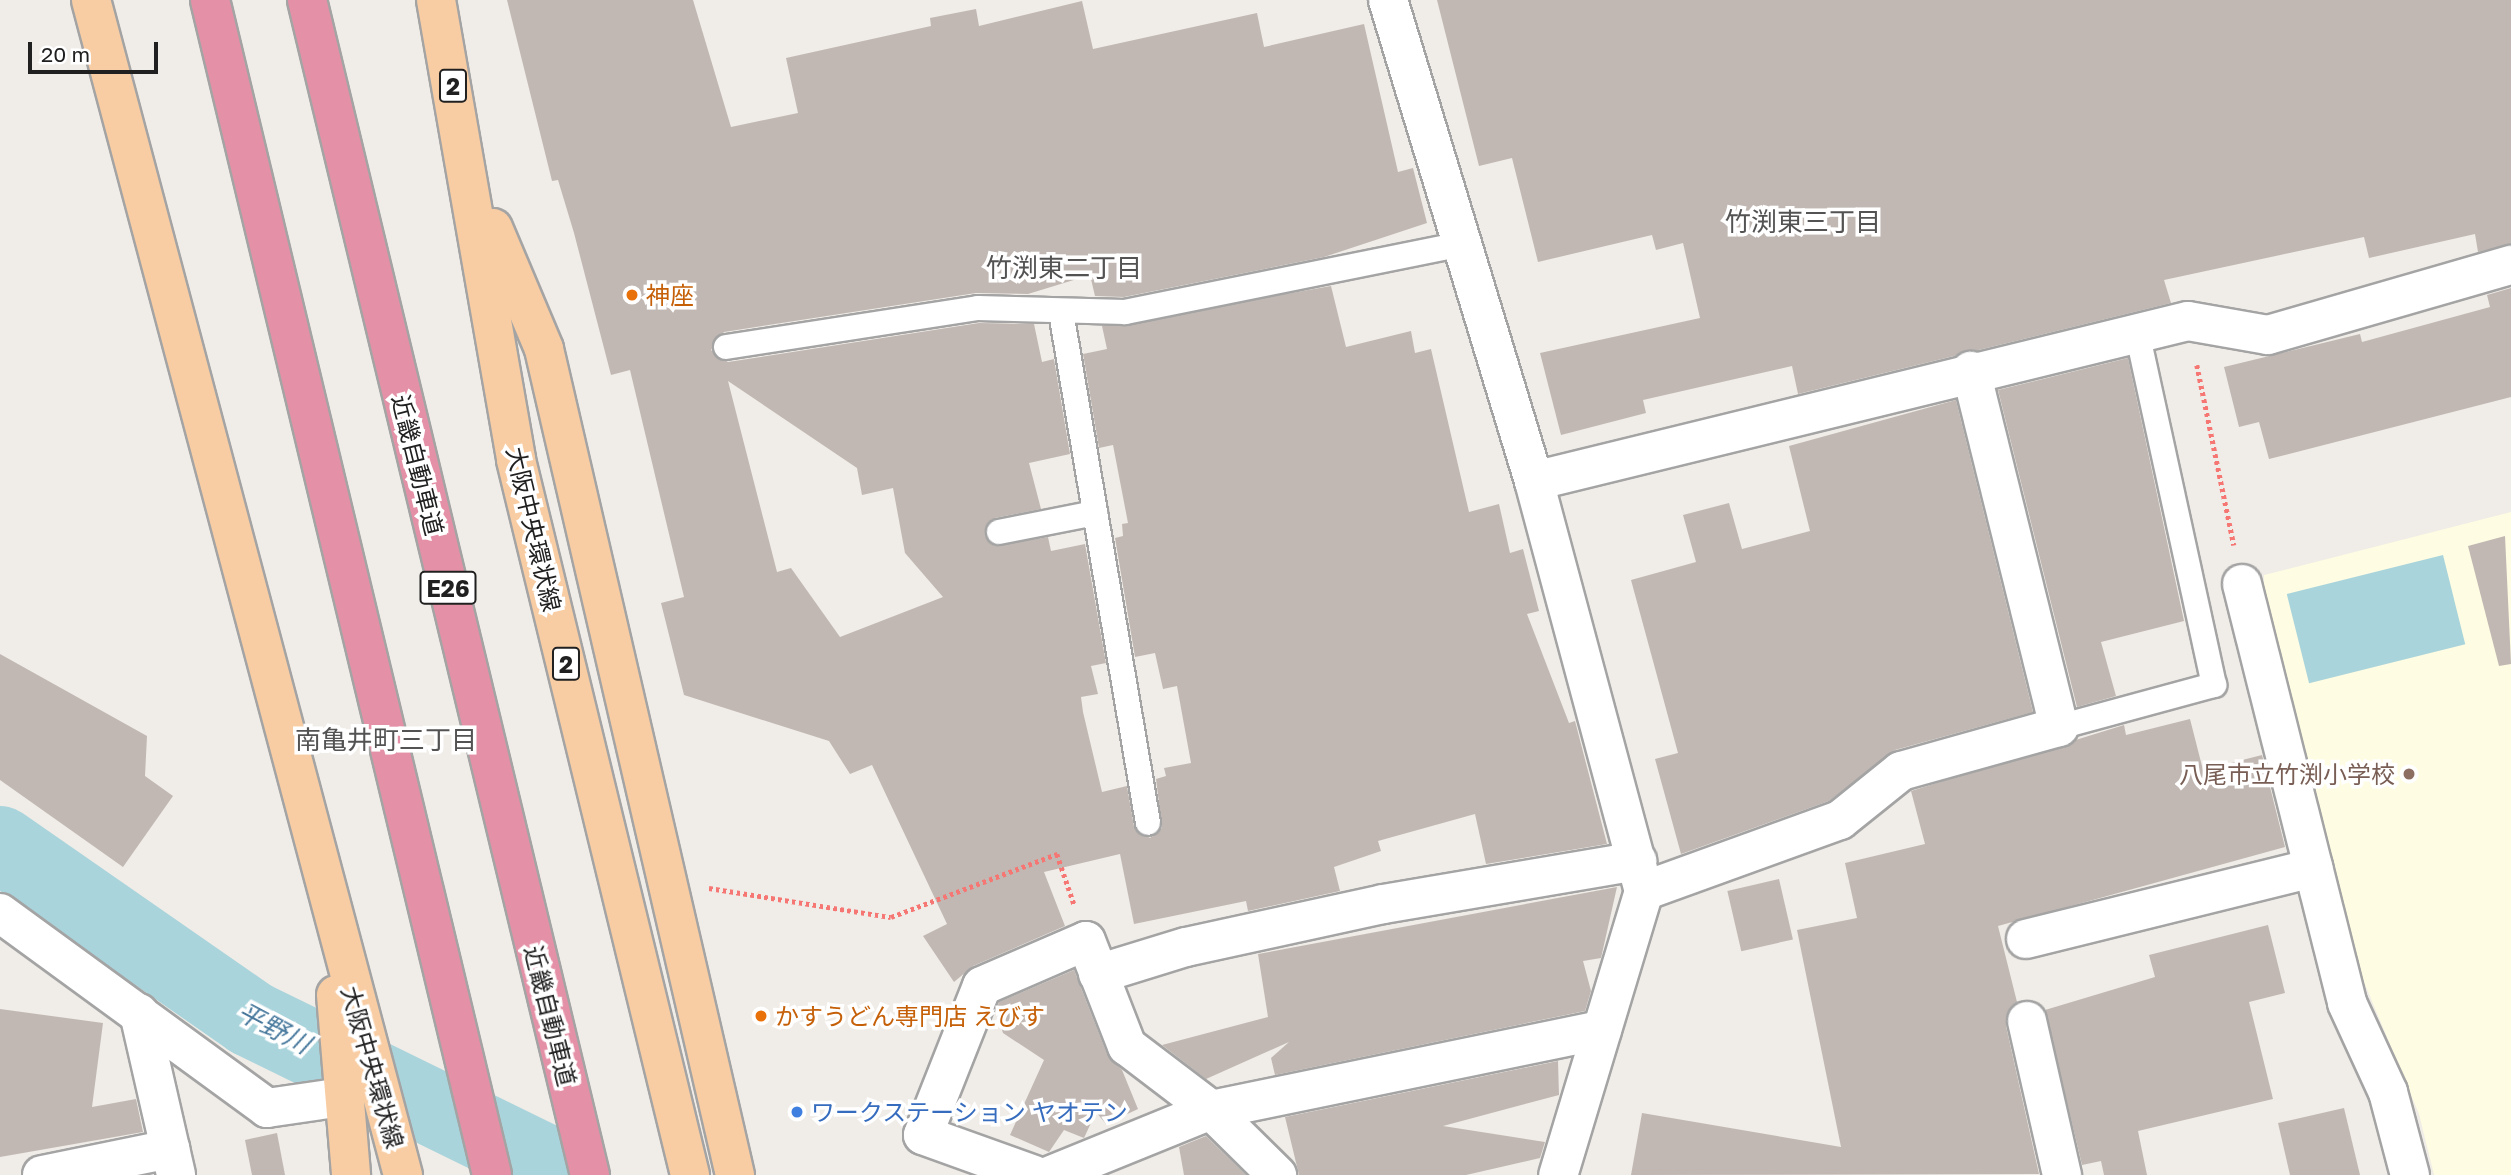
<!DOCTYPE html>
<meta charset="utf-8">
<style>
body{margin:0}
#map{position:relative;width:2511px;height:1175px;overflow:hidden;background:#f0ece7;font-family:"Golos Text","Noto Sans JP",sans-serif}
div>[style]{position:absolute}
.education>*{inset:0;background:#fefce2}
.water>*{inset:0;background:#a9d4dc;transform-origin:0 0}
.river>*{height:77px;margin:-38.5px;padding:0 38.5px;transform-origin:38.5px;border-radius:38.5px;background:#a9d4dc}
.building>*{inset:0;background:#c1b8b3;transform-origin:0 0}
.path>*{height:4.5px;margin-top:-2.25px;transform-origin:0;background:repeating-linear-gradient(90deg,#f57672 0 3.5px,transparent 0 7px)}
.roads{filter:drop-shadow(2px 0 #a4a4a4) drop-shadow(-2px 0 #a4a4a4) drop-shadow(0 2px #a4a4a4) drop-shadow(0 -2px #a4a4a4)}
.lane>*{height:24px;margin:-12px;padding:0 12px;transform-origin:12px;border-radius:12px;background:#fff}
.street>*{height:38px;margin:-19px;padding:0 19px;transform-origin:19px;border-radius:19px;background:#fff}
.primary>*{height:38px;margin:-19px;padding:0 19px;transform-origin:19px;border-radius:19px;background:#f9cda3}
.highway>*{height:38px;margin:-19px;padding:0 19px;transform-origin:19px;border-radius:19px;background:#e491a7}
.dots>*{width:19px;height:19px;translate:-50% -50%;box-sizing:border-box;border:4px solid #fff;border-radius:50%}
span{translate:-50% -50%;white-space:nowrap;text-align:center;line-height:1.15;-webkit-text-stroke:7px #fff;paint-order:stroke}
.shield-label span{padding:2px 5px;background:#fff;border:2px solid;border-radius:5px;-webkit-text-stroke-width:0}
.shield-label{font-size:23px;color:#202020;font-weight:700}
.food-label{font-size:24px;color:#c56008}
.left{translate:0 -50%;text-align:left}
.street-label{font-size:24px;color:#202020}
.education-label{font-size:24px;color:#785e54}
.right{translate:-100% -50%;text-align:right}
.shop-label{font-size:24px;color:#366cbe}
.neighbourhood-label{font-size:26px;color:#535353}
.water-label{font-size:26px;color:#48799d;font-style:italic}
.scale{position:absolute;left:28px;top:42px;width:130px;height:32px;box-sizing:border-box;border:4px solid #202020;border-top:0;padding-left:9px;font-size:21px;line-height:24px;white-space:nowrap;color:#202020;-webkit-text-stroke:5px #fff;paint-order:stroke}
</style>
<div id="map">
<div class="education">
<i style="clip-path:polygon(2511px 512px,2511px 1175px,2434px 1175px,2419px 1114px,2349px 946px,2264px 602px,2264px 575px)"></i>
</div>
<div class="water">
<i style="left:2443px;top:555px;width:92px;height:161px;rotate:76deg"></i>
</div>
<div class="river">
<i style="left:0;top:844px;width:305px;rotate:34.8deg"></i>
<i style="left:250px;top:1018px;width:356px;rotate:26.1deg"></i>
</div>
<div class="building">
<i style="clip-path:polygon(evenodd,507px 0,693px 0,731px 127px,798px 113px,786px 58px,931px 26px,930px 18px,976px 9px,979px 26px,1082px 1px,1093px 49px,1257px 13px,1264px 47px,1364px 24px,1398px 172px,1413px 168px,1427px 223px,1324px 257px,1124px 297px,1095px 296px,1090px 275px,1028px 294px,976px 293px,724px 332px,711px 350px,728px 362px,979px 323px,1034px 324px,1042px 362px,1054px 359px,1070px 454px,1029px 463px,1041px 509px,995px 518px,985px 536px,995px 546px,1048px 537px,1051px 551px,1085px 544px,1106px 663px,1091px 666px,1098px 694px,1081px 697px,1083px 712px,1102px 792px,1127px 786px,1134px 826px,1150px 838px,1162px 828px,1156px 779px,1166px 776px,1164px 768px,1191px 763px,1177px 686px,1163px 689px,1155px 653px,1135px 657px,1115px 538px,1123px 536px,1122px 524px,1128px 523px,1113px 445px,1099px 448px,1083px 354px,1107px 349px,1102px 326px,1331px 286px,1346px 347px,1411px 331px,1415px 353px,1431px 349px,1469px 512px,1499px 504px,1510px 553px,1523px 549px,1539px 611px,1527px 614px,1569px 723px,1575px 721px,1607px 844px,1486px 864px,1475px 814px,1378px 841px,1381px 851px,1334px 867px,1340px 891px,1248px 911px,1246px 901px,1134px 924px,1120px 854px,1044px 872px,1065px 926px,973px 966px,954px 982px,923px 936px,947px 924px,872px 765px,850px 774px,829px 741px,684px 695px,661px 603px,684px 597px,630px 370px,611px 375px,574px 233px,558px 180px,552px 181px,507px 0,728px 381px,857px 468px,862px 495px,893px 488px,905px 553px,943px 597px,840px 637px,791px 568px,777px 572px,728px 381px)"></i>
<i style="clip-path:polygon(1437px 0,2511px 0,2511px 244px,2478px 252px,2475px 234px,2369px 258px,2364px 237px,2164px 280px,2171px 303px,1798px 394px,1792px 366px,1643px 400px,1646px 413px,1561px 435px,1540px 353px,1700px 318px,1683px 243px,1656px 250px,1652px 235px,1538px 262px,1512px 158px,1479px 166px)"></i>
<i style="clip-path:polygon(2511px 288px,2511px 397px,2269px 459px,2259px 422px,2239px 427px,2224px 367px,2360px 334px,2362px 342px,2490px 307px,2487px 295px)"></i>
<i style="clip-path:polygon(2128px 358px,2184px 621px,2101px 642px,2116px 696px,2077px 707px,1998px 390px)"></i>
<i style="clip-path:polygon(1956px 400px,2033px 712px,1895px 750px,1829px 801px,1681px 854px,1655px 759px,1678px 753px,1631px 580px,1696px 562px,1683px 515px,1729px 503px,1742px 549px,1810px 531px,1789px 446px)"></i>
<i style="clip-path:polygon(2505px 536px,2511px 664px,2499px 666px,2468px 546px)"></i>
<i style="clip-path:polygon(0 654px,147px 736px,145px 776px,173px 796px,123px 867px,0 780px)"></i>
<i style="clip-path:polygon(2190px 719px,2203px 770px,2262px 755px,2285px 847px,1998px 926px,2017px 1002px,2006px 1026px,2039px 1174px,1631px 1175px,1642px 1113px,1841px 1147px,1797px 930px,1857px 918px,1845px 863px,1925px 844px,1911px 791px,2124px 725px,2126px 735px)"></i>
<i style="left:1779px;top:879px;width:62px;height:53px;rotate:77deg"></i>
<i style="clip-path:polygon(1617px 887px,1601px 958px,1583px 961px,1591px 991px,1585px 1011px,1275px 1075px,1271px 1058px,1289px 1042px,1206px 1079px,1162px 1045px,1268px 1017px,1258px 954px)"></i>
<i style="clip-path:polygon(2268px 925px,2285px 993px,2249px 1002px,2273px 1099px,2138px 1131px,2147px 1175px,2104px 1175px,2101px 1161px,2082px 1165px,2045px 1010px,2155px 977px,2149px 955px)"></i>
<i style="clip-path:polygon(1074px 970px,1107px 1054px,1122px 1070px,1138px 1109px,1106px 1124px,1096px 1112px,1084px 1138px,1064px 1130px,1049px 1152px,1010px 1135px,1044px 1060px,1003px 1033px,996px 1011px,999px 1002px)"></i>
<i style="clip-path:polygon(0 1009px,103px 1023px,92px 1107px,136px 1099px,143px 1132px,0 1157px)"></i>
<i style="clip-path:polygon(1558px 1061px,1559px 1095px,1443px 1126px,1545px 1142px,1540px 1158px,1466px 1175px,1299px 1175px,1285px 1117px)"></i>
<i style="clip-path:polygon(2344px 1108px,2360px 1175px,2290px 1175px,2278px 1123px)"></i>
<i style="clip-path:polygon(277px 1133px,285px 1175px,252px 1175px,245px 1140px)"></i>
<i style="clip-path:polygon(1206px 1136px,1246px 1175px,1184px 1175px,1179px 1147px)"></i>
</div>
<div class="path">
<i style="left:2197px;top:365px;width:184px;rotate:78.4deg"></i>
<i style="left:709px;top:888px;width:184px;rotate:9.1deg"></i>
<i style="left:891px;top:917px;width:178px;rotate:-20.8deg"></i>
<i style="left:1057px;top:854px;width:53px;rotate:71.2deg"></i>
</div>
<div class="roads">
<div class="lane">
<i style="left:1061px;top:312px;width:518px;rotate:80.34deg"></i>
<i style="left:726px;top:347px;width:255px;rotate:-8.8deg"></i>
<i style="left:978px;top:308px;width:147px;rotate:1.6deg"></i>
<i style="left:1125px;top:312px;width:344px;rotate:-11.4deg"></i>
<i style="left:999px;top:532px;width:98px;rotate:-11.2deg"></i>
<i style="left:2059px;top:727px;width:161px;rotate:-15.2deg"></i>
<i style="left:2214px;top:685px;width:361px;rotate:-102.3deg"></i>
</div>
<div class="street">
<i style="left:1388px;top:0;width:503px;rotate:73.12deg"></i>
<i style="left:1534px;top:481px;width:424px;rotate:75deg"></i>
<i style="left:1644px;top:891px;width:297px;rotate:106.8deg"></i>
<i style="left:1534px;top:481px;width:673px;rotate:-13.75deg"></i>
<i style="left:2188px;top:321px;width:81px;rotate:9.9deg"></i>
<i style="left:2268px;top:335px;width:253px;rotate:-16.1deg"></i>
<i style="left:2242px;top:584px;width:432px;rotate:75.9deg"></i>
<i style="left:2347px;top:1003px;width:98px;rotate:65.3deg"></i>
<i style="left:2388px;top:1092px;width:86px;rotate:75.2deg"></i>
<i style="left:1644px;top:891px;width:208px;rotate:-19.9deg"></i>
<i style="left:1840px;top:820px;width:78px;rotate:-38.8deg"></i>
<i style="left:1901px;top:771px;width:164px;rotate:-15.6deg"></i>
<i style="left:2059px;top:727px;width:367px;rotate:-103.9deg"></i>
<i style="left:0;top:913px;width:331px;rotate:36.1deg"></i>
<i style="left:267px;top:1108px;width:76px;rotate:-8.3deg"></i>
<i style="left:2026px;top:939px;width:296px;rotate:-13.9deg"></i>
<i style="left:1098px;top:974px;width:92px;rotate:-17.1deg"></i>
<i style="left:1186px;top:947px;width:202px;rotate:-12.3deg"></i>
<i style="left:1383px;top:904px;width:258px;rotate:-9.6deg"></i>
<i style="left:139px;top:1013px;width:166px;rotate:77.1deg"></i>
<i style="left:2027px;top:1021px;width:158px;rotate:77.2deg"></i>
<i style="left:42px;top:1175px;width:131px;rotate:-11.5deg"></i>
<i style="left:1034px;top:1175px;width:118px;rotate:-160.2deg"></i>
<i style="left:923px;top:1135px;width:160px;rotate:-68.4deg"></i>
<i style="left:982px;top:986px;width:113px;rotate:-23.4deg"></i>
<i style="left:1086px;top:941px;width:113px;rotate:68.7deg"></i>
<i style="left:1127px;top:1046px;width:106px;rotate:37.3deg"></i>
<i style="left:1211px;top:1110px;width:93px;rotate:44.6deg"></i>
<i style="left:1051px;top:1175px;width:173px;rotate:-22.1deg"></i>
<i style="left:1211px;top:1110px;width:399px;rotate:-11.6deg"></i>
</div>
<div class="primary">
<i style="left:91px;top:0;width:1216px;rotate:75.13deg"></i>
<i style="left:436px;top:0;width:467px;rotate:80.1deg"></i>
<i style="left:516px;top:460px;width:736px;rotate:76.32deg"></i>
<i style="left:493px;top:228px;width:131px;rotate:67.1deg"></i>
<i style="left:544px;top:349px;width:848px;rotate:76.98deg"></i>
<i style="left:336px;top:995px;width:181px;rotate:85.2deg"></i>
</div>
<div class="highway">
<i style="left:210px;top:0;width:1208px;rotate:76.5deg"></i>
<i style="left:307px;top:0;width:1209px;rotate:76.46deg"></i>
</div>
</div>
<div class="dots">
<i style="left:632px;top:295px;background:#e8710a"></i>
<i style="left:2409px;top:774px;background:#8d6e63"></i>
<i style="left:761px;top:1016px;background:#e8710a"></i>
<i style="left:797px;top:1112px;background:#3f7fe0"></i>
</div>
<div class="shield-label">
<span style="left:453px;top:86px">2</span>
<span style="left:448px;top:588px">E26</span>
<span style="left:566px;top:664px">2</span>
</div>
<div class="food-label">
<span class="left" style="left:646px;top:295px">神座</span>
<span class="left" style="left:775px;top:1016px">かすうどん専門店 えびす</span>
</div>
<div class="street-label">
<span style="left:418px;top:465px;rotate:76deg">近畿自動車道</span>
<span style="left:534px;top:529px;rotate:77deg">大阪中央環状線</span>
<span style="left:551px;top:1016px;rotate:76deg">近畿自動車道</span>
<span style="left:373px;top:1067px;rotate:74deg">大阪中央環状線</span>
</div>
<div class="education-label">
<span class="right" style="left:2395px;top:774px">八尾市立竹渕小学校</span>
</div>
<div class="shop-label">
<span class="left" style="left:811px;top:1112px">ワークステーション ヤオテン</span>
</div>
<div class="neighbourhood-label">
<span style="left:1803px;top:222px">竹渕東三丁目</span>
<span style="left:1064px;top:268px">竹渕東二丁目</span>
<span style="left:386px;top:740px">南亀井町三丁目</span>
</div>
<div class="water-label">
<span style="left:274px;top:1028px;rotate:28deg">平野川</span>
</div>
<div class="scale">20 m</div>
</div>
